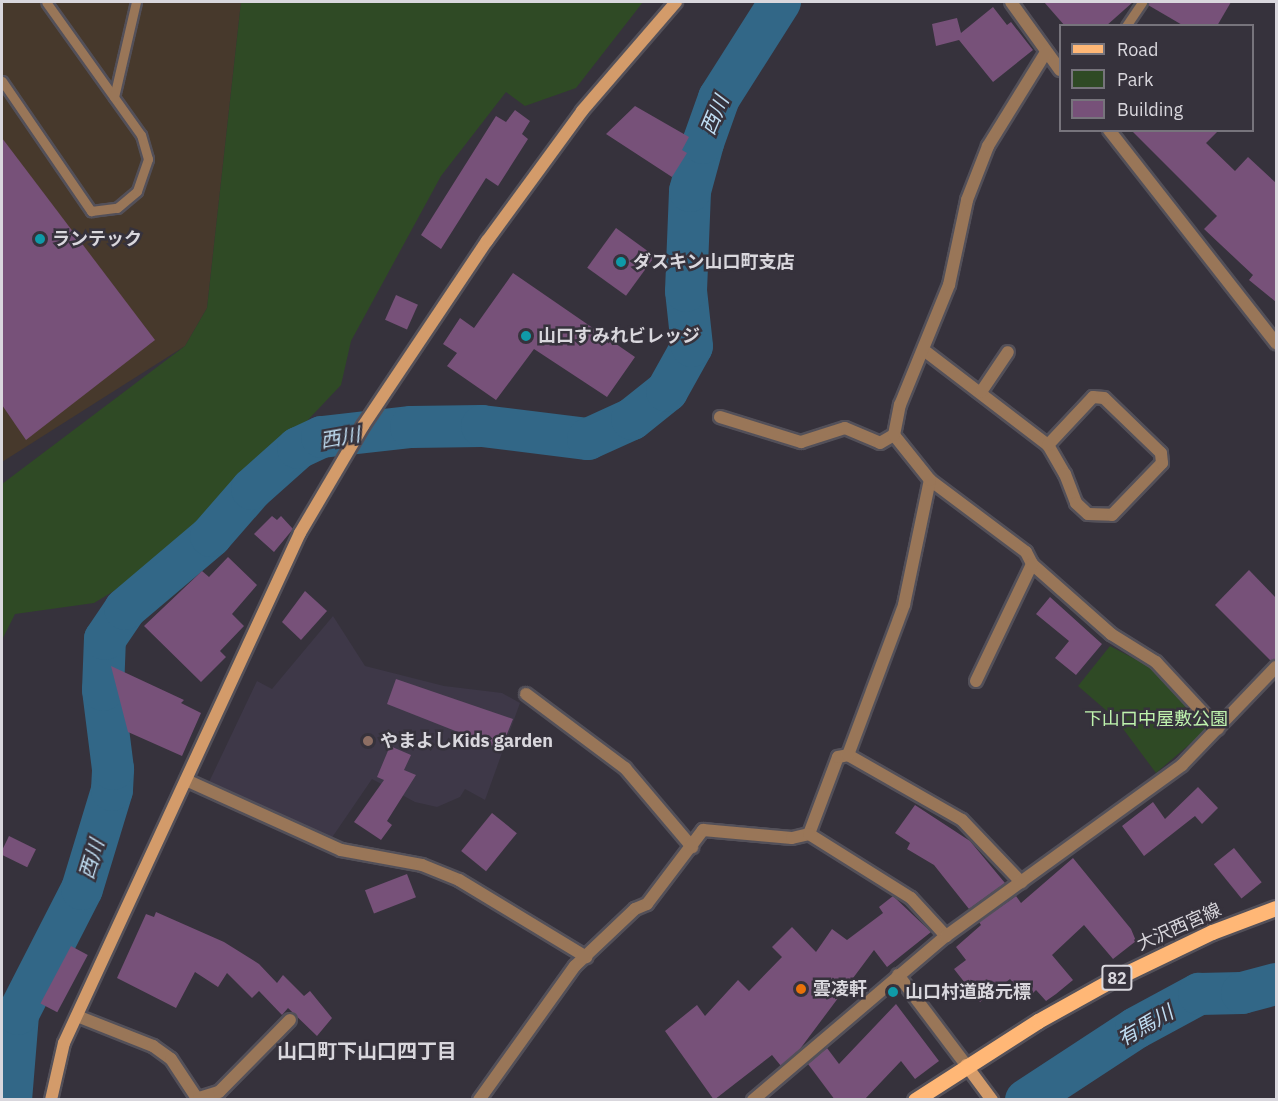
<!DOCTYPE html>
<meta charset="utf-8">
<style>
body{margin:0}
#map{position:relative;width:1278px;height:1101px;overflow:hidden;background:#36323c;font-family:"IBM Plex Sans","Noto Sans JP",sans-serif}
div>[style]{position:absolute}
.industrial>*{inset:0;background:#47392c}
.built>*{inset:0;background:#3e3848}
.green>*{inset:0;background:#2f4a25}
.river>*{height:42px;margin:-21px;padding:0 21px;transform-origin:21px;border-radius:21px;background:#326787}
.building>*{inset:0;background:#775179;transform-origin:0 0}
.roads{filter:drop-shadow(2px 0 #535059) drop-shadow(-2px 0 #535059) drop-shadow(0 2px #535059) drop-shadow(0 -2px #535059)}
.lane>*{height:9px;margin:-4.5px;padding:0 4.5px;transform-origin:4.5px;border-radius:4.5px;background:#997658}
.street>*{height:12px;margin:-6px;padding:0 6px;transform-origin:6px;border-radius:6px;background:#997658}
.secondary>*{height:12px;margin:-6px;padding:0 6px;transform-origin:6px;border-radius:6px;background:#d39b6a}
.primary>*{height:15px;margin:-7.5px;padding:0 7.5px;transform-origin:7.5px;border-radius:7.5px;background:#ffb776}
.dots>*{width:16px;height:16px;translate:-50% -50%;box-sizing:border-box;border:3px solid #36323c;border-radius:50%}
span{translate:-50% -50%;white-space:nowrap;text-align:center;line-height:1.15;-webkit-text-stroke:5px #36323c;paint-order:stroke}
.shield-label span{padding:2px 4px;background:#36323c;border:2px solid;border-radius:4px;-webkit-text-stroke-width:0}
.shield-label{font-size:16px;color:#d9d7dd;font-weight:700}
.poi-label{font-size:18px;color:#d9d7dd;font-weight:700}
.left{translate:0 -50%;text-align:left}
.park-label{font-size:18px;color:#bef2ad}
.street-label{font-size:18px;color:#d9d7dd}
.water-label{font-size:20px;color:#c0def3;font-style:italic}
.neighbourhood-label{font-size:20px;color:#d9d7dd;font-weight:700}
.frame{position:absolute;inset:0;border:3px solid #d9d7dd;pointer-events:none}
.legend{position:absolute;left:1059px;top:24px;width:195px;height:108px;box-sizing:border-box;background:#36323c;border:2px solid #77747c;margin:0;padding:8px 10px;list-style:none;font-size:18px;color:#d9d7dd}
.legend li{display:flex;align-items:center;gap:12px;height:30px}
.legend b{width:30px;border:2px solid #77747c}
</style>
<div id="map">
<div class="industrial">
<i style="clip-path:polygon(2px 2px,241px 2px,207px 308px,185px 346px,2px 462px)"></i>
</div>
<div class="built">
<i style="clip-path:polygon(333px 616px,365px 666px,444px 686px,502px 693px,520px 703px,485px 800px,465px 789px,460px 797px,437px 807px,415px 802px,372px 779px,331px 839px,209px 782px,257px 681px,272px 689px)"></i>
</div>
<div class="green">
<i style="clip-path:polygon(241px 2px,643px 2px,576px 88px,525px 106px,506px 92px,441px 176px,351px 341px,341px 385px,288px 441px,248px 470px,152px 568px,94px 603px,15px 614px,2px 640px,2px 484px,185px 346px,207px 308px)"></i>
<i style="clip-path:polygon(1110px 646px,1152px 668px,1205px 725px,1205px 731px,1156px 773px,1115px 718px,1078px 686px)"></i>
</div>
<div class="river">
<i style="left:11px;top:1100px;width:86px;rotate:-85.3deg"></i>
<i style="left:18px;top:1014px;width:140px;rotate:-62.9deg"></i>
<i style="left:82px;top:889px;width:103px;rotate:-73.1deg"></i>
<i style="left:112px;top:790px;width:21px;rotate:-87deg"></i>
<i style="left:113px;top:769px;width:80px;rotate:-97.2deg"></i>
<i style="left:103px;top:690px;width:51px;rotate:-87.8deg"></i>
<i style="left:105px;top:639px;width:36px;rotate:-56deg"></i>
<i style="left:125px;top:609px;width:113px;rotate:-40.3deg"></i>
<i style="left:211px;top:536px;width:62px;rotate:-48.9deg"></i>
<i style="left:252px;top:489px;width:62px;rotate:-41.7deg"></i>
<i style="left:298px;top:448px;width:26px;rotate:-25deg"></i>
<i style="left:322px;top:437px;width:90px;rotate:-6.4deg"></i>
<i style="left:411px;top:427px;width:71px;rotate:-0.8deg"></i>
<i style="left:482px;top:426px;width:107px;rotate:7deg"></i>
<i style="left:588px;top:439px;width:48px;rotate:-24.4deg"></i>
<i style="left:632px;top:419px;width:45px;rotate:-38.7deg"></i>
<i style="left:667px;top:391px;width:51px;rotate:-60.9deg"></i>
<i style="left:692px;top:346px;width:55px;rotate:-96.2deg"></i>
<i style="left:686px;top:291px;width:100px;rotate:-87.7deg"></i>
<i style="left:690px;top:191px;width:50px;rotate:-74.8deg"></i>
<i style="left:703px;top:143px;width:48px;rotate:-70.4deg"></i>
<i style="left:719px;top:98px;width:114px;rotate:-57.6deg"></i>
<i style="left:1026px;top:1100px;width:131px;rotate:-33.2deg"></i>
<i style="left:1136px;top:1028px;width:72px;rotate:-28.4deg"></i>
<i style="left:1199px;top:994px;width:43px;rotate:-1.3deg"></i>
<i style="left:1242px;top:993px;width:35px;rotate:-15deg"></i>
</div>
<div class="building">
<i style="clip-path:polygon(1044px 2px,1133px 2px,1106px 26px,1065px 26px)"></i>
<i style="clip-path:polygon(1149px 2px,1231px 2px,1217px 26px,1184px 26px,1148px 5px)"></i>
<i style="clip-path:polygon(993px 7px,1007px 25px,1011px 22px,1033px 50px,993px 82px,959px 40px,936px 46px,932px 24px,957px 18px,961px 33px)"></i>
<i style="clip-path:polygon(635px 106px,689px 137px,682px 150px,687px 153px,672px 177px,606px 134px)"></i>
<i style="clip-path:polygon(515px 110px,530px 121px,522px 134px,528px 139px,498px 186px,486px 178px,441px 249px,421px 235px,496px 116px,506px 122px)"></i>
<i style="clip-path:polygon(1131px 130px,1219px 130px,1206px 143px,1235px 171px,1248px 157px,1276px 183px,1276px 302px,1249px 280px,1253px 275px,1204px 229px,1217px 216px)"></i>
<i style="clip-path:polygon(2px 138px,155px 340px,26px 440px,2px 405px)"></i>
<i style="left:616px;top:228px;width:48px;height:49px;rotate:36deg"></i>
<i style="clip-path:polygon(513px 273px,635px 357px,607px 397px,534px 349px,496px 400px,447px 366px,457px 353px,443px 344px,460px 318px,474px 328px)"></i>
<i style="left:396px;top:295px;width:24px;height:27px;rotate:24deg"></i>
<i style="clip-path:polygon(272px 516px,277px 520px,281px 516px,293px 529px,274px 552px,254px 534px)"></i>
<i style="clip-path:polygon(228px 557px,257px 585px,232px 614px,244px 626px,220px 651px,226px 657px,201px 682px,144px 626px,202px 571px,209px 577px)"></i>
<i style="clip-path:polygon(1249px 570px,1276px 598px,1276px 659px,1271px 661px,1215px 605px)"></i>
<i style="clip-path:polygon(305px 591px,327px 611px,301px 640px,282px 622px)"></i>
<i style="clip-path:polygon(1050px 597px,1102px 644px,1076px 675px,1055px 658px,1069px 641px,1036px 614px)"></i>
<i style="clip-path:polygon(111px 666px,184px 700px,181px 703px,201px 713px,182px 756px,128px 732px)"></i>
<i style="clip-path:polygon(396px 679px,513px 719px,501px 749px,387px 704px)"></i>
<i style="clip-path:polygon(390px 746px,411px 755px,404px 770px,416px 775px,387px 821px,392px 825px,381px 840px,354px 822px,384px 780px,377px 777px)"></i>
<i style="clip-path:polygon(1198px 787px,1218px 808px,1202px 824px,1195px 816px,1144px 856px,1122px 826px,1153px 802px,1165px 819px)"></i>
<i style="clip-path:polygon(915px 805px,970px 841px,1005px 883px,969px 909px,934px 865px,907px 849px,910px 843px,895px 833px)"></i>
<i style="left:492px;top:813px;width:32px;height:49px;rotate:39deg"></i>
<i style="left:9px;top:836px;width:30px;height:20px;rotate:26deg"></i>
<i style="left:1234px;top:848px;width:44px;height:26px;rotate:51deg"></i>
<i style="clip-path:polygon(1073px 858px,1131px 929px,1136px 941px,1113px 959px,1084px 925px,1052px 955px,1073px 980px,1056px 994px,1046px 1001px,1036px 990px,1028px 998px,1010px 979px,980px 1002px,954px 969px,966px 960px,956px 947px,981px 925px,979px 922px,1016px 896px,1021px 903px)"></i>
<i style="left:407px;top:874px;width:25px;height:45px;rotate:69deg"></i>
<i style="clip-path:polygon(893px 896px,931px 932px,887px 967px,874px 950px,800px 1049px,781px 1066px,772px 1055px,714px 1100px,665px 1031px,697px 1005px,705px 1016px,738px 980px,749px 991px,782px 957px,772px 947px,792px 927px,816px 952px,832px 929px,847px 940px,883px 913px,879px 907px)"></i>
<i style="clip-path:polygon(156px 912px,224px 942px,259px 964px,277px 983px,283px 975px,304px 996px,310px 991px,332px 1018px,317px 1036px,288px 1008px,282px 1015px,259px 991px,252px 998px,227px 973px,218px 987px,195px 972px,176px 1008px,117px 978px,146px 914px,154px 917px)"></i>
<i style="left:71px;top:946px;width:19px;height:65px;rotate:28deg"></i>
<i style="clip-path:polygon(896px 1004px,939px 1061px,915px 1079px,901px 1061px,864px 1100px,835px 1100px,808px 1064px,827px 1048px,839px 1064px)"></i>
</div>
<div class="roads">
<div class="lane">
<i style="left:1126px;top:26px;width:29px;rotate:-56deg"></i>
<i style="left:2px;top:81px;width:158px;rotate:55.6deg"></i>
<i style="left:91px;top:211px;width:26px;rotate:-7deg"></i>
<i style="left:117px;top:208px;width:26px;rotate:-40deg"></i>
<i style="left:137px;top:191px;width:34px;rotate:-71deg"></i>
<i style="left:148px;top:159px;width:25px;rotate:-106deg"></i>
<i style="left:141px;top:135px;width:163px;rotate:-125.5deg"></i>
<i style="left:114px;top:97px;width:98px;rotate:-77deg"></i>
</div>
<div class="street">
<i style="left:1011px;top:2px;width:84px;rotate:54.2deg"></i>
<i style="left:1109px;top:130px;width:271px;rotate:51.9deg"></i>
<i style="left:925px;top:351px;width:155px;rotate:37.4deg"></i>
<i style="left:1048px;top:445px;width:34px;rotate:60deg"></i>
<i style="left:1065px;top:474px;width:31px;rotate:69deg"></i>
<i style="left:1076px;top:503px;width:16px;rotate:43deg"></i>
<i style="left:1088px;top:514px;width:24px;rotate:2deg"></i>
<i style="left:1112px;top:515px;width:72px;rotate:-46.1deg"></i>
<i style="left:1162px;top:463px;width:10px;rotate:-96deg"></i>
<i style="left:1161px;top:453px;width:79px;rotate:-136deg"></i>
<i style="left:1104px;top:398px;width:11px;rotate:-175deg"></i>
<i style="left:1093px;top:397px;width:66px;rotate:133.2deg"></i>
<i style="left:981px;top:392px;width:48px;rotate:-56deg"></i>
<i style="left:720px;top:417px;width:85px;rotate:17.2deg"></i>
<i style="left:801px;top:442px;width:46px;rotate:-17.7deg"></i>
<i style="left:845px;top:428px;width:38px;rotate:23deg"></i>
<i style="left:880px;top:443px;width:16px;rotate:-30deg"></i>
<i style="left:930px;top:480px;width:120px;rotate:36.9deg"></i>
<i style="left:1026px;top:552px;width:13px;rotate:63deg"></i>
<i style="left:1032px;top:564px;width:106px;rotate:41.5deg"></i>
<i style="left:1111px;top:634px;width:53px;rotate:31.9deg"></i>
<i style="left:1156px;top:662px;width:91px;rotate:47.2deg"></i>
<i style="left:976px;top:681px;width:130px;rotate:-64.4deg"></i>
<i style="left:526px;top:694px;width:124px;rotate:36.8deg"></i>
<i style="left:625px;top:768px;width:104px;rotate:49.7deg"></i>
<i style="left:848px;top:755px;width:131px;rotate:29.7deg"></i>
<i style="left:962px;top:820px;width:86px;rotate:46.4deg"></i>
<i style="left:186px;top:780px;width:170px;rotate:24.3deg"></i>
<i style="left:341px;top:850px;width:82px;rotate:10.5deg"></i>
<i style="left:422px;top:865px;width:40px;rotate:22deg"></i>
<i style="left:459px;top:880px;width:149px;rotate:31.2deg"></i>
<i style="left:809px;top:834px;width:82px;rotate:-69.4deg"></i>
<i style="left:838px;top:757px;width:10px;rotate:-11deg"></i>
<i style="left:848px;top:755px;width:160px;rotate:-69.5deg"></i>
<i style="left:904px;top:605px;width:128px;rotate:-78.3deg"></i>
<i style="left:930px;top:480px;width:58px;rotate:-128.7deg"></i>
<i style="left:894px;top:435px;width:31px;rotate:-79deg"></i>
<i style="left:900px;top:405px;width:130px;rotate:-67.8deg"></i>
<i style="left:949px;top:285px;width:87px;rotate:-78deg"></i>
<i style="left:967px;top:200px;width:58px;rotate:-68.7deg"></i>
<i style="left:988px;top:146px;width:110px;rotate:-58.3deg"></i>
<i style="left:898px;top:975px;width:113px;rotate:52.9deg"></i>
<i style="left:77px;top:1016px;width:82px;rotate:21.5deg"></i>
<i style="left:153px;top:1046px;width:22px;rotate:36deg"></i>
<i style="left:171px;top:1059px;width:49px;rotate:56.6deg"></i>
<i style="left:199px;top:1098px;width:21px;rotate:-17deg"></i>
<i style="left:219px;top:1092px;width:101px;rotate:-45.4deg"></i>
<i style="left:479px;top:1100px;width:165px;rotate:-54.4deg"></i>
<i style="left:575px;top:966px;width:83px;rotate:-43.5deg"></i>
<i style="left:635px;top:909px;width:13px;rotate:-23deg"></i>
<i style="left:647px;top:904px;width:93px;rotate:-52.9deg"></i>
<i style="left:703px;top:830px;width:89px;rotate:5.1deg"></i>
<i style="left:792px;top:838px;width:17px;rotate:-13deg"></i>
<i style="left:809px;top:834px;width:120px;rotate:32.1deg"></i>
<i style="left:911px;top:898px;width:52px;rotate:47.4deg"></i>
<i style="left:753px;top:1100px;width:253px;rotate:-40.4deg"></i>
<i style="left:946px;top:936px;width:291px;rotate:-35.9deg"></i>
<i style="left:1182px;top:765px;width:136px;rotate:-46.2deg"></i>
</div>
<div class="secondary">
<i style="left:966px;top:1065px;width:44px;rotate:53.4deg"></i>
<i style="left:51px;top:1100px;width:58px;rotate:-77.2deg"></i>
<i style="left:64px;top:1043px;width:562px;rotate:-65.17deg"></i>
<i style="left:300px;top:533px;width:124px;rotate:-59.5deg"></i>
<i style="left:363px;top:426px;width:223px;rotate:-56.2deg"></i>
<i style="left:487px;top:241px;width:161px;rotate:-53.8deg"></i>
<i style="left:582px;top:111px;width:144px;rotate:-49.2deg"></i>
</div>
<div class="primary">
<i style="left:915px;top:1100px;width:146px;rotate:-32.7deg"></i>
<i style="left:1038px;top:1021px;width:82px;rotate:-29.1deg"></i>
<i style="left:1110px;top:981px;width:113px;rotate:-25.7deg"></i>
<i style="left:1212px;top:932px;width:68px;rotate:-20.6deg"></i>
</div>
</div>
<div class="dots">
<i style="left:40px;top:239px;background:#0f9aa8"></i>
<i style="left:621px;top:262px;background:#0f9aa8"></i>
<i style="left:526px;top:336px;background:#0f9aa8"></i>
<i style="left:368px;top:741px;background:#8d6e63"></i>
<i style="left:801px;top:989px;background:#e8710a"></i>
<i style="left:893px;top:992px;background:#0f9aa8"></i>
</div>
<div class="shield-label">
<span style="left:1117px;top:978px">82</span>
</div>
<div class="poi-label">
<span class="left" style="left:52px;top:239px">ランテック</span>
<span class="left" style="left:633px;top:262px">ダスキン山口町支店</span>
<span class="left" style="left:538px;top:336px">山口すみれビレッジ</span>
<span class="left" style="left:380px;top:741px">やまよしKids garden</span>
<span class="left" style="left:813px;top:989px">雲凌軒</span>
<span class="left" style="left:905px;top:992px">山口村道路元標</span>
</div>
<div class="park-label">
<span style="left:1156px;top:719px">下山口中屋敷公園</span>
</div>
<div class="street-label">
<span style="left:1179px;top:927px;rotate:-24deg">大沢西宮線</span>
</div>
<div class="water-label">
<span style="left:714px;top:115px;rotate:-67deg">西川</span>
<span style="left:340px;top:437px;rotate:-10deg">西川</span>
<span style="left:91px;top:859px;rotate:-73deg">西川</span>
<span style="left:1145px;top:1025px;rotate:-30deg">有馬川</span>
</div>
<div class="neighbourhood-label">
<span style="left:367px;top:1050px">山口町下山口四丁目</span>
</div>
<div class="frame"></div>
<ul class="legend">
<li><b style="height:8px;background:#ffb776"></b>Road</li>
<li><b style="height:16px;background:#2f4a25"></b>Park</li>
<li><b style="height:16px;background:#775179"></b>Building</li>
</ul>
</div>
